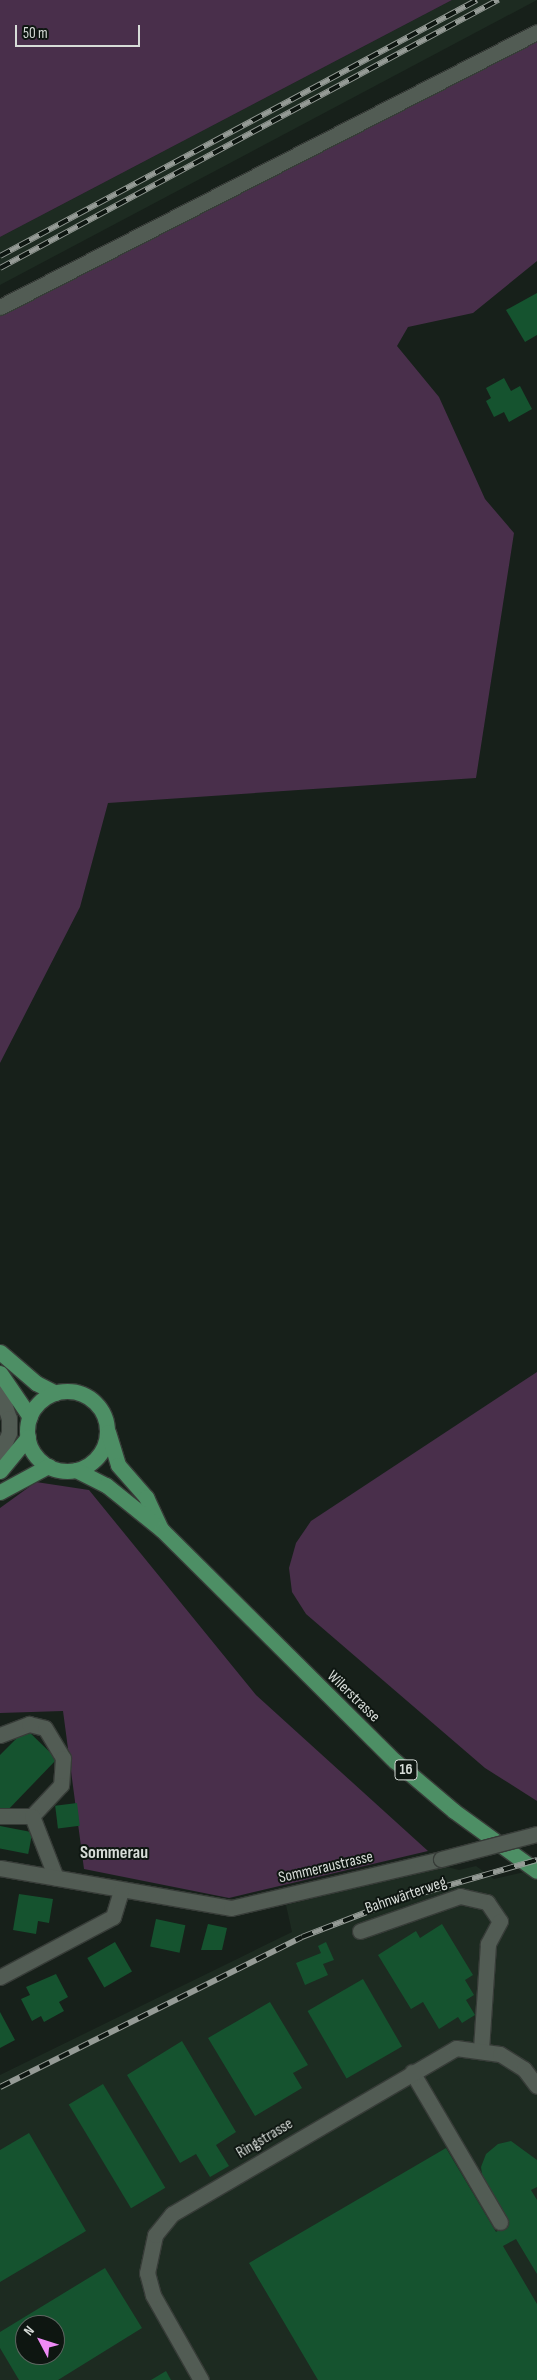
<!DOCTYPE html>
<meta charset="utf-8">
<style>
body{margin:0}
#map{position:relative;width:537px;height:2380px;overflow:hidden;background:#17201a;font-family:"Sofia Sans Condensed",sans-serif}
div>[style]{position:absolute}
.built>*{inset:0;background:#1d2b21}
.green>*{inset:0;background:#492f4b}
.building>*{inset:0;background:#15532f;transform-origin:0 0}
.roads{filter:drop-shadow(1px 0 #373c38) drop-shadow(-1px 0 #373c38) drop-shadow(0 1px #373c38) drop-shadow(0 -1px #373c38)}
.minor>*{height:15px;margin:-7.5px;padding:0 7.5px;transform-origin:7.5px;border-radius:7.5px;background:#525c54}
.major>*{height:15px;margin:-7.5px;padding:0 7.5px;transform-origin:7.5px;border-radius:7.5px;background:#4d8f65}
.major>.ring{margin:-7.5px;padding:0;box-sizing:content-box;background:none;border:15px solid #4d8f65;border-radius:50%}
.rail>*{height:5.5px;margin-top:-2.75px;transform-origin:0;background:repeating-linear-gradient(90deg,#0e1611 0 11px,#959b96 0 22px);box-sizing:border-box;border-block:1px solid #959b96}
.bridges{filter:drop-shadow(1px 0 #373c38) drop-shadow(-1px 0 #373c38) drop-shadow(0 1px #373c38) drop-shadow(0 -1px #373c38)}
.minor-bridge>*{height:15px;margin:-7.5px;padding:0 7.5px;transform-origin:7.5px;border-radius:7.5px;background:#525c54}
span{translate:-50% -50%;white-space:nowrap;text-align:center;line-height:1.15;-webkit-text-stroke:4px #0e1611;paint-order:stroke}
.shield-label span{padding:1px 4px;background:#0e1611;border:1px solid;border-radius:4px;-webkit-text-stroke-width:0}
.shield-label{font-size:15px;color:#d7dcd8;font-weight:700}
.street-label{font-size:16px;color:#d7dcd8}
.neighbourhood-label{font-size:18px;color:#d7dcd8;font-weight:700}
.north{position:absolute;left:15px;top:2315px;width:50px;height:50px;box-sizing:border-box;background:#0e1611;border:1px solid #5e6561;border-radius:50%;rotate:310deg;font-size:14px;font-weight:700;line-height:20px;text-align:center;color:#d7dcd8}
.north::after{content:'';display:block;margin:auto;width:18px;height:22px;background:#ef8bf6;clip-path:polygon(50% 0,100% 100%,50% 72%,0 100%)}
.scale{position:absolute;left:15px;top:25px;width:125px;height:22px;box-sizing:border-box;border:2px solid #d7dcd8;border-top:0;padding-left:6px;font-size:15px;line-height:18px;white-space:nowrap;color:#d7dcd8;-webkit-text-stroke:4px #0e1611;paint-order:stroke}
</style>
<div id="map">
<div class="built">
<i style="clip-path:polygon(452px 0,537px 0,0 285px,0 237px)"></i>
<i style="clip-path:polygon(evenodd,443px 1866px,459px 1870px,476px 1866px,494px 1879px,537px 1869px,537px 2380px,0 2380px,0 2075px,292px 1932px,286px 1905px,443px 1866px,25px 2325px,55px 2325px,55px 2355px,25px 2355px,25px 2325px)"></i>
</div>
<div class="green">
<i style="clip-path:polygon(0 0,452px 0,0 237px)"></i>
<i style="clip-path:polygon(537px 32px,537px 261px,473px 313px,408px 327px,397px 346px,439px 397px,485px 499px,514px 533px,476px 778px,108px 803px,80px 907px,0 1063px,0 307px)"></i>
<i style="clip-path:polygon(537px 1372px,537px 1801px,485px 1768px,306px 1614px,292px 1592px,289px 1568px,296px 1543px,311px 1521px)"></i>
<i style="clip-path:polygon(36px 1482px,89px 1490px,256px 1695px,428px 1851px,229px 1898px,84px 1869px,63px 1711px,0 1713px,0 1508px)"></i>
</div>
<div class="building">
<i style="clip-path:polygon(537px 293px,537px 335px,525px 342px,506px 310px)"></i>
<i style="clip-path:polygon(504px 378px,511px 391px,520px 386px,532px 409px,509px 422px,504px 412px,494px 417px,486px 401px,491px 398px,486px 388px)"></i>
<i style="clip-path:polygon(26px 1729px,57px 1759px,5px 1813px,0 1808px,0 1755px)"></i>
<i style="left:77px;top:1803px;width:23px;height:22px;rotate:83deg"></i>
<i style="left:0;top:1826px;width:33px;height:22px;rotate:11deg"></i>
<i style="clip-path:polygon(19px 1894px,53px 1899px,49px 1923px,38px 1921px,36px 1934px,13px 1930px)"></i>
<i style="left:156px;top:1919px;width:30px;height:28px;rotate:12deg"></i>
<i style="clip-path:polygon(208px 1924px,227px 1928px,222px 1950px,201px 1950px)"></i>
<i style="clip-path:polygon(442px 1924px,473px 1975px,465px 1980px,474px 1995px,466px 2000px,475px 2015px,462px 2023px,458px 2017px,439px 2029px,423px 2002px,411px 2009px,378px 1955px,416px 1931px,420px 1938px)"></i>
<i style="left:115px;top:1942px;width:34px;height:32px;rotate:60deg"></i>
<i style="clip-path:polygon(326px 1942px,334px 1960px,323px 1964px,328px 1975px,305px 1985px,296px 1963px,321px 1953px,318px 1946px)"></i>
<i style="clip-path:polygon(56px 1974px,68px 1997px,59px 2002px,64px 2011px,44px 2022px,41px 2016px,32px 2021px,21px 1999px,30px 1995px,26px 1987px)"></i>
<i style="left:363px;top:1979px;width:78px;height:64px;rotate:60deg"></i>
<i style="clip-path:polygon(270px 2002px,308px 2065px,293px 2073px,302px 2088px,255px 2116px,208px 2038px)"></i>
<i style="clip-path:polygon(0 2012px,15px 2040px,0 2048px)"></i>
<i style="clip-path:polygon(182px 2041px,236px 2132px,216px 2145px,229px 2166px,210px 2177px,196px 2154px,180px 2163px,127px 2075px)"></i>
<i style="left:103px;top:2084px;width:121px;height:40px;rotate:59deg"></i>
<i style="clip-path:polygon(29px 2133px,86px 2231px,0 2282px,0 2150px)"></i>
<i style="clip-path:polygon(511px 2141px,537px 2160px,537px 2187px,531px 2190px,537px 2200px,537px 2274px,516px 2239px,503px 2246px,537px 2304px,537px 2380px,318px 2380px,249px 2263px,446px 2148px,496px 2232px,508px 2224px,483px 2181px,481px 2167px,486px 2154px,498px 2144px)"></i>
<i style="clip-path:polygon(evenodd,105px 2268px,142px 2328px,58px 2380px,19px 2380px,0 2348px,0 2332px,105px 2268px,25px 2325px,55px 2325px,55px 2355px,25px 2355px,25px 2325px)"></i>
<i style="clip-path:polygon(166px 2371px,171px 2380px,151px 2380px)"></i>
</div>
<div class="roads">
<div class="minor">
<i style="left:0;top:307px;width:603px;rotate:-27.12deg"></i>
<i style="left:0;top:1391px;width:28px;rotate:72deg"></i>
<i style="left:9px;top:1418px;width:15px;rotate:90deg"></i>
<i style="left:9px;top:1433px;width:22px;rotate:114deg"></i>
<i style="left:0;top:1735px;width:31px;rotate:-21deg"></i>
<i style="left:29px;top:1724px;width:16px;rotate:14deg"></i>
<i style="left:45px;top:1728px;width:35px;rotate:59deg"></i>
<i style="left:63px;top:1758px;width:27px;rotate:94deg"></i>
<i style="left:61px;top:1785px;width:42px;rotate:133.1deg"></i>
<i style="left:32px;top:1816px;width:32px;rotate:180deg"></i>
<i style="left:32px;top:1816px;width:66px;rotate:68.8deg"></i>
<i style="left:0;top:1868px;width:234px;rotate:9.8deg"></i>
<i style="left:231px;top:1908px;width:216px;rotate:-13.1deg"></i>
<i style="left:360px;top:1931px;width:106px;rotate:-19.3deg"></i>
<i style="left:460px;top:1896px;width:28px;rotate:13deg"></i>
<i style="left:487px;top:1902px;width:23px;rotate:56deg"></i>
<i style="left:500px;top:1921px;width:26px;rotate:118deg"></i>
<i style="left:488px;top:1944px;width:106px;rotate:93.8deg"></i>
<i style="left:0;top:1977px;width:128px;rotate:-28deg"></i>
<i style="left:113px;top:1917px;width:28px;rotate:-73deg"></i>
<i style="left:412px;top:2072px;width:174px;rotate:59.6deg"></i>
<i style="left:201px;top:2380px;width:98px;rotate:-119.5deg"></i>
<i style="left:153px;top:2295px;width:23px;rotate:-105deg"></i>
<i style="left:147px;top:2273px;width:39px;rotate:-78deg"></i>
<i style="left:155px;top:2235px;width:27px;rotate:-51deg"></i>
<i style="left:172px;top:2214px;width:329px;rotate:-30.3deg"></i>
<i style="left:456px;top:2048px;width:44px;rotate:7.8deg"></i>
<i style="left:500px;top:2054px;width:28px;rotate:32deg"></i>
<i style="left:524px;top:2069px;width:21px;rotate:53deg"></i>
</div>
<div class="major">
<i style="left:0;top:1352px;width:48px;rotate:40.7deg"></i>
<i style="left:36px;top:1383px;width:22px;rotate:27deg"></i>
<i style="left:0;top:1373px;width:53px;rotate:55.7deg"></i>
<i class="ring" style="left:27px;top:1391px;width:65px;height:65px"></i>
<i style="left:108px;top:1432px;width:34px;rotate:73deg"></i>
<i style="left:118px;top:1465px;width:43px;rotate:48.8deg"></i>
<i style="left:146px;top:1497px;width:35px;rotate:65deg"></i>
<i style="left:76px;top:1470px;width:34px;rotate:27deg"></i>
<i style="left:106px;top:1485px;width:72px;rotate:38.8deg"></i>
<i style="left:162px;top:1530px;width:328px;rotate:44.8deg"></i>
<i style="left:395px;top:1761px;width:77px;rotate:40.3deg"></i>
<i style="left:454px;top:1811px;width:102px;rotate:35.9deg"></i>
<i style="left:0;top:1471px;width:44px;rotate:-50.5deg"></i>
<i style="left:0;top:1492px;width:55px;rotate:-28.4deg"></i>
</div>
</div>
<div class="rail">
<i style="left:0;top:256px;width:541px;rotate:-28.22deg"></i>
<i style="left:0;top:268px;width:566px;rotate:-28.29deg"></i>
<i style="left:0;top:2087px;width:337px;rotate:-26.4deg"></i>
<i style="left:302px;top:1937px;width:103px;rotate:-21.1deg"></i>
<i style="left:398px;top:1900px;width:145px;rotate:-16.1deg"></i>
</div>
<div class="bridges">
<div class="minor-bridge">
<i style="left:441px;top:1859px;width:99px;rotate:-14.6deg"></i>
</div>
</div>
<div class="shield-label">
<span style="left:406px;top:1770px">16</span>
</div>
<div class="street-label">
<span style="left:353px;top:1697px;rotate:44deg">Wilerstrasse</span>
<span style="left:326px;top:1868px;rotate:-13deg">Sommeraustrasse</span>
<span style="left:406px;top:1896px;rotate:-19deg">Bahnwärterweg</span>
<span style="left:265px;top:2139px;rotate:-31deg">Ringstrasse</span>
</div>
<div class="neighbourhood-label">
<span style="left:114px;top:1853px">Sommerau</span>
</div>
<div class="north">N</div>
<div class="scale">50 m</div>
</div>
